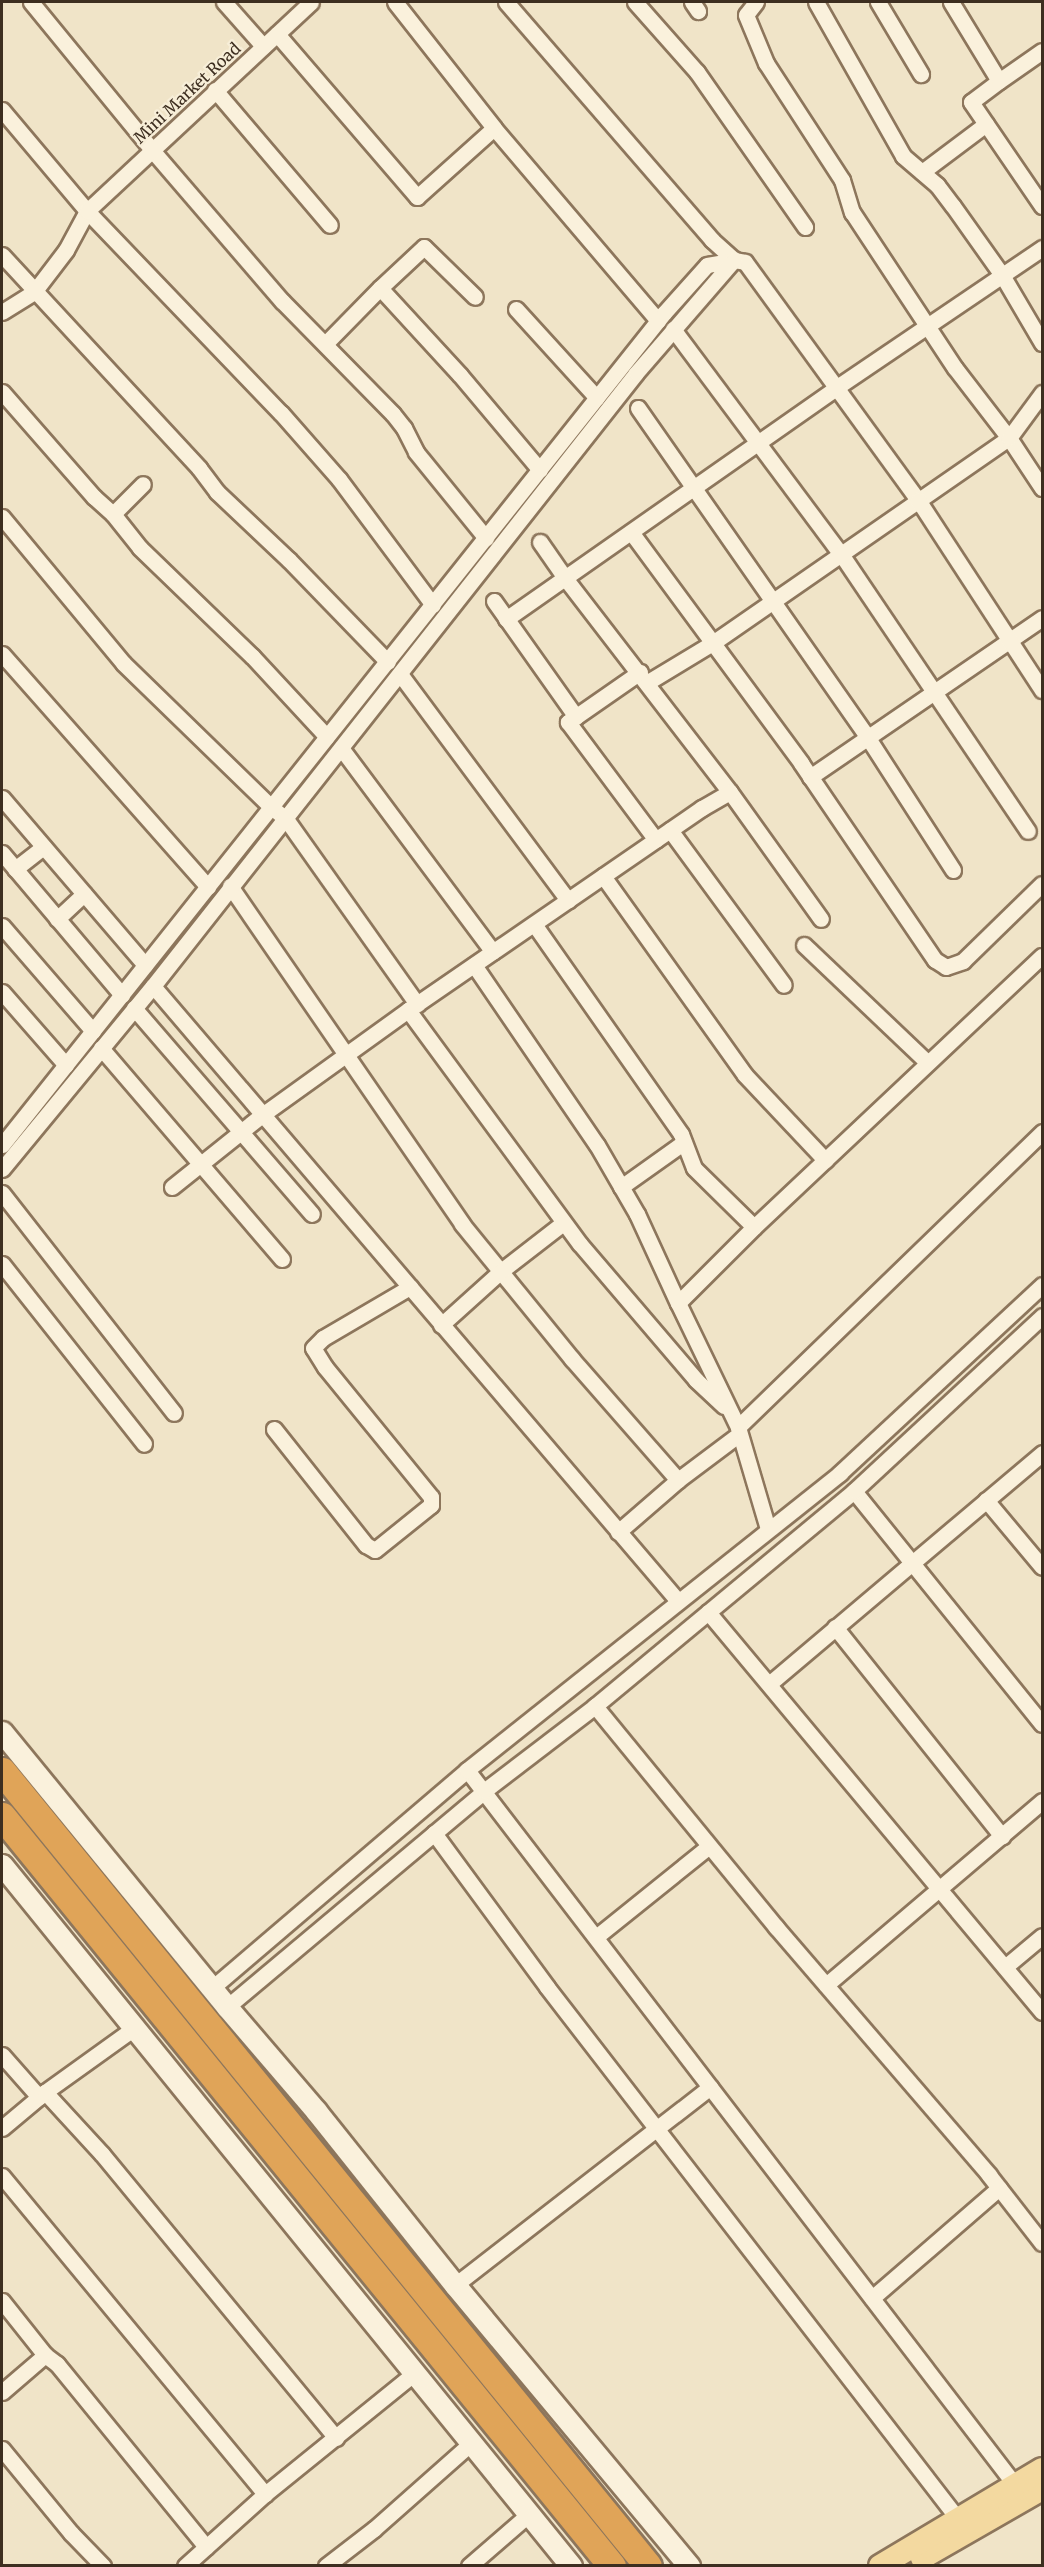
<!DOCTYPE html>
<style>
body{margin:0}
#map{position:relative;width:1044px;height:2567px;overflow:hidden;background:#f0e4c8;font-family:Merriweather,serif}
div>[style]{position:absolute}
.roads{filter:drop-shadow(2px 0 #8d765c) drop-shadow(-2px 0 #8d765c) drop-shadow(0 2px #8d765c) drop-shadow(0 -2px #8d765c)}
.street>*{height:15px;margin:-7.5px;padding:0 7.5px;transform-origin:7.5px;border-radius:7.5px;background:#faf1dc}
.secondary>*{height:21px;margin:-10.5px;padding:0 10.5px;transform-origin:10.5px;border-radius:10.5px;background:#faf1dc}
.primary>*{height:22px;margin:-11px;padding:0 11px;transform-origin:11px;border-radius:11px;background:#f3d9a0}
.highway>*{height:27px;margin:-13.5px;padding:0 13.5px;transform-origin:13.5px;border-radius:13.5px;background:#e0a458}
span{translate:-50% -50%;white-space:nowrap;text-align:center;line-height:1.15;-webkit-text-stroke:4.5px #f7eed8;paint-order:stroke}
.street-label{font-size:16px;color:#3d2e20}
.frame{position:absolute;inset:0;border:3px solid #3d2e20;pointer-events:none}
</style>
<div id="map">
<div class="roads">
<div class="street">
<i style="left:31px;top:2px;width:191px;rotate:50.7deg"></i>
<i style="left:152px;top:150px;width:199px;rotate:49.3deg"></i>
<i style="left:282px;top:301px;width:158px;rotate:45.5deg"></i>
<i style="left:393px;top:414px;width:18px;rotate:52deg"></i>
<i style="left:404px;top:428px;width:27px;rotate:63deg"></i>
<i style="left:416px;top:452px;width:111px;rotate:50.9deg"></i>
<i style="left:224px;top:2px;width:59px;rotate:48.4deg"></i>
<i style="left:395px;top:2px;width:160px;rotate:51.8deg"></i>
<i style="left:494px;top:128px;width:253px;rotate:49.6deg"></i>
<i style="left:506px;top:2px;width:315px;rotate:49.1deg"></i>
<i style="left:712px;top:240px;width:30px;rotate:42deg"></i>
<i style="left:635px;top:2px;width:94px;rotate:48.5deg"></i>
<i style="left:697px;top:72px;width:189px;rotate:55.1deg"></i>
<i style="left:692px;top:2px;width:11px;rotate:56deg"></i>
<i style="left:756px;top:2px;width:16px;rotate:128deg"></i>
<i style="left:746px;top:15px;width:52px;rotate:67.4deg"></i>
<i style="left:766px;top:63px;width:140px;rotate:57deg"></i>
<i style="left:842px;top:180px;width:34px;rotate:73deg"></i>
<i style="left:852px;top:212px;width:187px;rotate:56.6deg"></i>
<i style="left:955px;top:368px;width:88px;rotate:52.4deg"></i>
<i style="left:1009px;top:438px;width:60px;rotate:56.6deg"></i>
<i style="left:816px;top:2px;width:177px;rotate:60.5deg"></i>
<i style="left:903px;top:156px;width:45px;rotate:40.5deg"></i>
<i style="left:937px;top:185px;width:26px;rotate:53deg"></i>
<i style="left:953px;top:206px;width:85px;rotate:54.6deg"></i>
<i style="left:1002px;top:275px;width:79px;rotate:59.5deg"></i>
<i style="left:878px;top:2px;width:84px;rotate:59.2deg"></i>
<i style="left:951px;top:2px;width:92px;rotate:58.7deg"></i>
<i style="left:999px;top:81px;width:35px;rotate:143deg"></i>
<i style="left:971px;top:102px;width:126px;rotate:55.7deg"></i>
<i style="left:277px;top:34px;width:215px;rotate:49.3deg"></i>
<i style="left:417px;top:197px;width:103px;rotate:-41.9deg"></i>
<i style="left:999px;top:81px;width:52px;rotate:-34.9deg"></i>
<i style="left:215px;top:90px;width:177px;rotate:49.6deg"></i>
<i style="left:2px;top:110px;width:132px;rotate:49.9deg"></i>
<i style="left:87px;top:211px;width:280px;rotate:46.2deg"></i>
<i style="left:281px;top:413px;width:88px;rotate:48.7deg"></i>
<i style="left:339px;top:479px;width:157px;rotate:53.3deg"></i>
<i style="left:922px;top:172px;width:80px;rotate:-36.9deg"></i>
<i style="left:2px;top:255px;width:290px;rotate:47.2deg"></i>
<i style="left:199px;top:468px;width:30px;rotate:53deg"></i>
<i style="left:217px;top:492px;width:99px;rotate:43.4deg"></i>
<i style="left:289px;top:560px;width:142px;rotate:45.9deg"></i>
<i style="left:380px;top:288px;width:60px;rotate:-43deg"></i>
<i style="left:424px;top:247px;width:71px;rotate:44.4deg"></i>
<i style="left:516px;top:309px;width:120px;rotate:47.7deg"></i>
<i style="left:2px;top:312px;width:38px;rotate:-32deg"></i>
<i style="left:34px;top:292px;width:53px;rotate:-52.7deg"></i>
<i style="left:66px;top:250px;width:44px;rotate:-61.7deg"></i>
<i style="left:87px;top:211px;width:306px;rotate:-43deg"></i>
<i style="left:673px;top:329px;width:281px;rotate:53.3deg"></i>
<i style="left:841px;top:554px;width:334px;rotate:56deg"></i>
<i style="left:325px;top:344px;width:78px;rotate:-45.5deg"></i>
<i style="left:380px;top:288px;width:118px;rotate:47.4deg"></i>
<i style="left:460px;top:375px;width:124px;rotate:49.9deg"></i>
<i style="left:2px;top:392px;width:140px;rotate:48.8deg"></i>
<i style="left:94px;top:497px;width:25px;rotate:42deg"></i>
<i style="left:113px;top:514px;width:42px;rotate:-45deg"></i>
<i style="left:638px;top:408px;width:402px;rotate:55.1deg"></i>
<i style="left:868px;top:738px;width:157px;rotate:57.2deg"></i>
<i style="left:113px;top:514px;width:43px;rotate:51.5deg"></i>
<i style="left:140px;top:548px;width:156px;rotate:44deg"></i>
<i style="left:252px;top:656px;width:110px;rotate:47.2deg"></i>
<i style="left:2px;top:517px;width:190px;rotate:50.3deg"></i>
<i style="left:123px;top:663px;width:205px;rotate:44.2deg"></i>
<i style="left:270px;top:806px;width:21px;rotate:39deg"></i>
<i style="left:286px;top:819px;width:227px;rotate:54.7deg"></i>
<i style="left:631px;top:532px;width:287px;rotate:53.6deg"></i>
<i style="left:801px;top:763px;width:238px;rotate:55.8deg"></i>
<i style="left:935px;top:960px;width:13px;rotate:32deg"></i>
<i style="left:946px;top:967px;width:18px;rotate:-19deg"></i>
<i style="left:963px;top:961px;width:110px;rotate:-44.3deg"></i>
<i style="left:540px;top:542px;width:44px;rotate:55.2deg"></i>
<i style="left:565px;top:578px;width:270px;rotate:52.4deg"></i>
<i style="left:730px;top:792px;width:156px;rotate:54.4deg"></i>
<i style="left:494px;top:601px;width:142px;rotate:54.7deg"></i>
<i style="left:506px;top:619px;width:404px;rotate:-35deg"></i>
<i style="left:837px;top:387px;width:248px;rotate:-34.1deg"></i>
<i style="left:2px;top:654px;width:311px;rotate:48.5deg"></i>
<i style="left:640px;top:672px;width:88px;rotate:145.2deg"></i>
<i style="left:568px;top:722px;width:147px;rotate:53.3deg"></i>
<i style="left:400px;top:674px;width:282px;rotate:53.4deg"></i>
<i style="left:648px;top:682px;width:77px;rotate:-31.2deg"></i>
<i style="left:714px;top:642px;width:359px;rotate:-34.7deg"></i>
<i style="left:1009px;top:438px;width:56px;rotate:-53.7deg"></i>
<i style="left:341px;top:748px;width:254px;rotate:53.3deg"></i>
<i style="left:810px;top:777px;width:281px;rotate:-34.4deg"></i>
<i style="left:2px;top:798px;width:220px;rotate:49.4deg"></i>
<i style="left:670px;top:830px;width:192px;rotate:53.7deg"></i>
<i style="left:2px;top:853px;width:186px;rotate:49.8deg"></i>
<i style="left:15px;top:869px;width:36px;rotate:-38deg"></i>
<i style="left:603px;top:876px;width:244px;rotate:54.5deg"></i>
<i style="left:745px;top:1075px;width:117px;rotate:46.7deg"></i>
<i style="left:230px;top:886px;width:410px;rotate:55.5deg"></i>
<i style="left:462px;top:1224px;width:174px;rotate:50.8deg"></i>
<i style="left:572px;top:1359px;width:161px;rotate:48.8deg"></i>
<i style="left:57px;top:919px;width:37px;rotate:-43deg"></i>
<i style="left:534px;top:924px;width:256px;rotate:55deg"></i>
<i style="left:681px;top:1134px;width:36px;rotate:69deg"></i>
<i style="left:694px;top:1168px;width:84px;rotate:44.5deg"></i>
<i style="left:2px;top:926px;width:139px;rotate:49.1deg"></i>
<i style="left:804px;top:945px;width:170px;rotate:43.6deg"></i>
<i style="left:474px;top:965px;width:218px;rotate:55.7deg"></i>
<i style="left:597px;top:1145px;width:80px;rotate:59.9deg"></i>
<i style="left:637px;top:1214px;width:98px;rotate:65.3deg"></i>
<i style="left:153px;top:986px;width:809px;rotate:49.51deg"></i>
<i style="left:2px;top:992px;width:97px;rotate:48.8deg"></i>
<i style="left:134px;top:1008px;width:272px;rotate:49.2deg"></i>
<i style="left:408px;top:1010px;width:290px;rotate:53.7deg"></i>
<i style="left:580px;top:1244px;width:179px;rotate:49.5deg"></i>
<i style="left:696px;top:1380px;width:38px;rotate:43deg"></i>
<i style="left:101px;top:1048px;width:278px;rotate:49.4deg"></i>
<i style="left:2px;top:1145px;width:1063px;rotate:-51.49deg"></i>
<i style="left:664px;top:313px;width:64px;rotate:-48.1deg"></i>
<i style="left:707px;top:265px;width:27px;rotate:-10deg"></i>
<i style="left:734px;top:260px;width:11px;rotate:10deg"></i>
<i style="left:745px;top:262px;width:294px;rotate:54deg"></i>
<i style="left:918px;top:500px;width:227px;rotate:56.9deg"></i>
<i style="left:2px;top:1169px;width:237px;rotate:-50.5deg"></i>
<i style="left:153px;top:986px;width:780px;rotate:-51.76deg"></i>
<i style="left:636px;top:373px;width:150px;rotate:-49.1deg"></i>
<i style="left:172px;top:1187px;width:115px;rotate:-38.7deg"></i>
<i style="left:262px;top:1115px;width:180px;rotate:-35.7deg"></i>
<i style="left:408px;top:1010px;width:357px;rotate:-34.5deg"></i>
<i style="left:702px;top:808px;width:32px;rotate:-30deg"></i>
<i style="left:621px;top:1187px;width:77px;rotate:-35.5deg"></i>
<i style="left:2px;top:1193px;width:279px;rotate:52deg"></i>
<i style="left:2px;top:1264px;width:229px;rotate:51.7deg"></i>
<i style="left:441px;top:1325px;width:81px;rotate:-42deg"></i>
<i style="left:501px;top:1271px;width:78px;rotate:-37.7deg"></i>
<i style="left:738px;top:1427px;width:138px;rotate:-115.8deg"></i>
<i style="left:678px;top:1303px;width:107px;rotate:-45deg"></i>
<i style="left:754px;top:1227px;width:395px;rotate:-43.3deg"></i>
<i style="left:274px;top:1429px;width:148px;rotate:51.6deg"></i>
<i style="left:366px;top:1545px;width:10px;rotate:29deg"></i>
<i style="left:375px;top:1550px;width:72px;rotate:-38.8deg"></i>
<i style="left:431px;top:1505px;width:8px;rotate:-90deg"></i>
<i style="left:431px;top:1497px;width:168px;rotate:-129.2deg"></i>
<i style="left:325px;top:1367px;width:22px;rotate:-122deg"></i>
<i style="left:313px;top:1348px;width:14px;rotate:-45deg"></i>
<i style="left:323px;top:1338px;width:101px;rotate:-30.4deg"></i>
<i style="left:854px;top:1491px;width:299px;rotate:51.1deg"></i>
<i style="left:986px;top:1500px;width:87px;rotate:50.1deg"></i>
<i style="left:768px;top:1529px;width:106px;rotate:-106.4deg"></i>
<i style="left:738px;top:1427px;width:424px;rotate:-44.1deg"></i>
<i style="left:618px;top:1532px;width:79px;rotate:-40.9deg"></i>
<i style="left:678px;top:1480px;width:75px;rotate:-36.9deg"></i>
<i style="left:708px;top:1612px;width:521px;rotate:50.14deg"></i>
<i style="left:835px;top:1627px;width:268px;rotate:51.4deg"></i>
<i style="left:769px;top:1684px;width:358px;rotate:-40.2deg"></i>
<i style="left:595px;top:1706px;width:286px;rotate:50.7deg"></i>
<i style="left:776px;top:1927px;width:327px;rotate:49.3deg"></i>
<i style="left:989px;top:2175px;width:86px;rotate:52.1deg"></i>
<i style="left:467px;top:1770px;width:901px;rotate:52.53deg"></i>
<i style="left:434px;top:1833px;width:191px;rotate:53.7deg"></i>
<i style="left:547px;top:1987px;width:672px;rotate:52.31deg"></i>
<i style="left:596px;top:1937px;width:145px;rotate:-38.8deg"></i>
<i style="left:1005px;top:1967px;width:48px;rotate:-40deg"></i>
<i style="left:826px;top:1985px;width:284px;rotate:-40.4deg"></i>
<i style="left:212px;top:1988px;width:335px;rotate:-40.5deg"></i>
<i style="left:467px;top:1770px;width:477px;rotate:-38.5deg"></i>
<i style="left:840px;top:1473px;width:276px;rotate:-42.9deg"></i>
<i style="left:227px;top:2007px;width:336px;rotate:-40deg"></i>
<i style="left:484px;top:1791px;width:140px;rotate:-37.4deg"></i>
<i style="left:595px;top:1706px;width:337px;rotate:-39.7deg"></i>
<i style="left:854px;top:1491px;width:257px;rotate:-42.9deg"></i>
<i style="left:2px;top:2055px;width:56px;rotate:48.6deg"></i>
<i style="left:45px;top:2092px;width:84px;rotate:47.4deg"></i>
<i style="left:102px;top:2154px;width:368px;rotate:50.5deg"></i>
<i style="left:2px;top:2128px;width:56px;rotate:-39.9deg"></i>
<i style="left:45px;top:2092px;width:110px;rotate:-35.7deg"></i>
<i style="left:2px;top:2176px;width:413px;rotate:50.4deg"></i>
<i style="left:455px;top:2285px;width:323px;rotate:-37.8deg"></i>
<i style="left:872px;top:2298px;width:168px;rotate:-40.9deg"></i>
<i style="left:2px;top:2301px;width:69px;rotate:51.5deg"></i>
<i style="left:45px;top:2355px;width:15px;rotate:37deg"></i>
<i style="left:57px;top:2364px;width:236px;rotate:50.8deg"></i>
<i style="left:2px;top:2392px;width:57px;rotate:-40.7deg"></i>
<i style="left:2px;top:2449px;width:109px;rotate:50.6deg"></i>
<i style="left:71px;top:2533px;width:46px;rotate:45.9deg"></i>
<i style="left:185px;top:2566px;width:108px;rotate:-42deg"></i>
<i style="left:265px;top:2494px;width:191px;rotate:-39deg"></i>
<i style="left:326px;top:2566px;width:61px;rotate:-37.6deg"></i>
<i style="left:374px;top:2529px;width:128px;rotate:-41.5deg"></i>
<i style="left:469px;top:2566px;width:79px;rotate:-40.9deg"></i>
</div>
<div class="secondary">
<i style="left:2px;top:1732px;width:355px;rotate:50.7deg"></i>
<i style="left:227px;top:2007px;width:137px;rotate:49.4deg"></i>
<i style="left:316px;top:2111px;width:223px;rotate:51.4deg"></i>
<i style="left:455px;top:2285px;width:366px;rotate:50.2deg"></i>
<i style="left:2px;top:1865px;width:903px;rotate:50.93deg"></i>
</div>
<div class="primary">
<i style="left:922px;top:2558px;width:138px;rotate:-29.9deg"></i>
<i style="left:880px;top:2566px;width:189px;rotate:-30.9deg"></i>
</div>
<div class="highway">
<i style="left:2px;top:1771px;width:1024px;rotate:50.9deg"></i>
<i style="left:2px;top:1816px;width:967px;rotate:50.88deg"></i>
</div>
</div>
<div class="street-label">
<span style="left:187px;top:93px;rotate:-43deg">Mini Market Road</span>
</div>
<div class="frame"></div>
</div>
